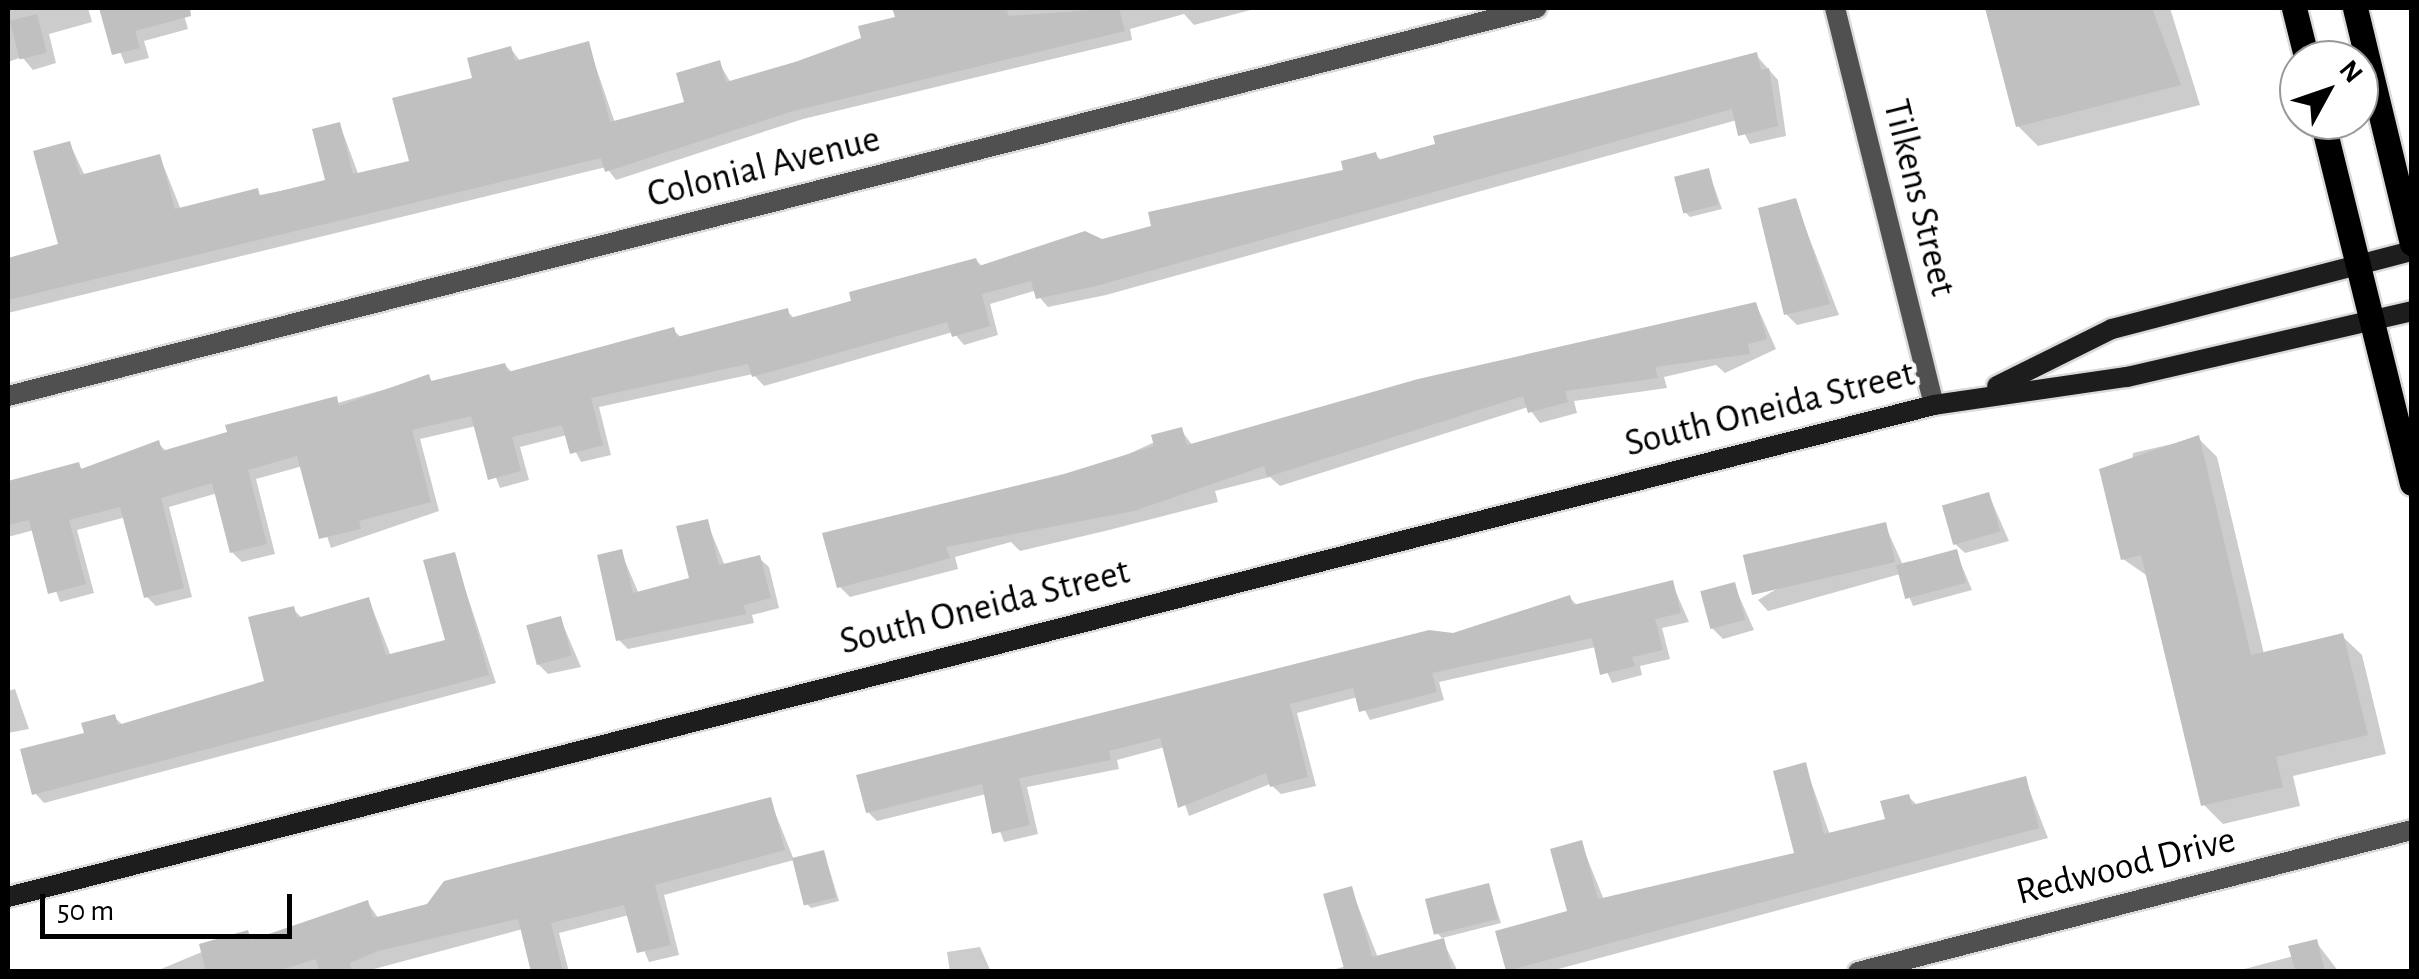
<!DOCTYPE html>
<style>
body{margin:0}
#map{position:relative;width:2419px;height:979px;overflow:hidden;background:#fff;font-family:"Alegreya Sans",sans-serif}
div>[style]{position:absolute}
.shadow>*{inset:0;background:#0003}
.building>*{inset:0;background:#c0c0c0;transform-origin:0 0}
.roads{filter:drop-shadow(2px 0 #dbdbdb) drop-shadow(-2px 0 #dbdbdb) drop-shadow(0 2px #dbdbdb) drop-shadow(0 -2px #dbdbdb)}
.street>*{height:20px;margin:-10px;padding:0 10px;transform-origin:10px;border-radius:10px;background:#505050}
.secondary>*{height:20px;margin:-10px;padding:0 10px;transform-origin:10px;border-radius:10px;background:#1d1d1d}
.primary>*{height:25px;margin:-12.5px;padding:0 12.5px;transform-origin:12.5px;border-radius:12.5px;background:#000}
span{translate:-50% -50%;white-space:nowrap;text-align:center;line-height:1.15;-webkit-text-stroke:9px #fff;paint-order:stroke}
.street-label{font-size:38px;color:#000}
.frame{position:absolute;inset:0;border:10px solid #000;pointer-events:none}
.north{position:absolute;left:2279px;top:40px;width:100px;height:100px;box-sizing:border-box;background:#fff;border:2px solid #999;border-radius:50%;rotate:50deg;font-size:28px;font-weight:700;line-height:40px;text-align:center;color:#000}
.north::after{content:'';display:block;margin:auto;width:35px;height:45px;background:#000;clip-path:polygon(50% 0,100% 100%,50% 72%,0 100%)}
.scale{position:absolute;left:40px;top:894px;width:252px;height:45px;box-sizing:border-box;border:5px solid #000;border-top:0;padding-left:12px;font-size:30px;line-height:35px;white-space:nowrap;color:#000;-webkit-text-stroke:8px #fff;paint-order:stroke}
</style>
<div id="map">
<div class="shadow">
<i style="clip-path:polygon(8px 8px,88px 8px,92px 22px,49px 34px,56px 63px,33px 70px,22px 57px,8px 62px)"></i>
<i style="clip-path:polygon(102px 8px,182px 8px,188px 29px,144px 41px,149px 58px,125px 64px)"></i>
<i style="clip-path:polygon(895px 8px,927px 8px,931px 22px,981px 8px,1258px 8px,1194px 25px,1184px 14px,1130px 29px,1132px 40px,803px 119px,616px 180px,606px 167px,8px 313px,8px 260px,61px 246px,70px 144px,85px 176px,160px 157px,181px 210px,328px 182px,340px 125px,359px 176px,412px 162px,511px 49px,521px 62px,588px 44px,615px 123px,687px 104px,719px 63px,731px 83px,864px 40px,898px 19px)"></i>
<i style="clip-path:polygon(1988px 8px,2170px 8px,2200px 105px,2038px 146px,2018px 126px)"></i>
<i style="clip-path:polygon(1756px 55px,1778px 80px,1786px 136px,1750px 144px,1737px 120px,1106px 295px,1048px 307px,1034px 291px,990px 304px,998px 335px,964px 345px,953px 332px,764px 386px,753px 374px,599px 407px,611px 455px,581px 462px,567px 435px,520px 447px,529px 480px,500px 488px,476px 426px,420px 439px,439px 511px,331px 548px,303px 466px,256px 479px,275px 554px,242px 562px,232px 552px,218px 493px,169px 507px,192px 597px,156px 606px,146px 596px,126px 517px,77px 530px,94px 593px,60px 602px,34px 530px,8px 537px,8px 485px,78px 465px,84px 471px,158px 443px,167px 452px,428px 377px,434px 383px,505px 365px,513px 373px,673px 330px,682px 338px,787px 311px,795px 319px,976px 260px,983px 267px,1102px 242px,1346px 172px,1375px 154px,1382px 161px)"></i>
<i style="clip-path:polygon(1708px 170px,1722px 209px,1690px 217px,1685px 212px)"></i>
<i style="clip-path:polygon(1795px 201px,1839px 315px,1797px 325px,1786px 314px)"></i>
<i style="clip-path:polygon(1756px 304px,1776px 349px,1725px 373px,1716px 365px,1664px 377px,1667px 388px,1574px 401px,1577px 413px,1540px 423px,1528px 407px,1280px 486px,1270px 477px,1215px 491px,1218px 502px,1105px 531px,1020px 551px,1011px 542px,955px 557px,958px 569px,850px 597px,839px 586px,1181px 430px,1193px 446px)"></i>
<i style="clip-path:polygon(2198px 438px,2217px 457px,2264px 654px,2342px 636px,2362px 655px,2386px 754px,2293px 776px,2300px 806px,2223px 824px,2204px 805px,2149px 577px,2123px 559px,2133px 453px)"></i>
<i style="clip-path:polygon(1989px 495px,2009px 541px,1965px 553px,1954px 543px)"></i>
<i style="clip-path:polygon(707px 522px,725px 566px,759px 558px,769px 567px,779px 608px,752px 615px,754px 623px,628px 649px,618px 639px,621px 552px,639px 594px,692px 580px)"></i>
<i style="clip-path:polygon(1885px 525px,1902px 563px,1956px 552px,1972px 590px,1913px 606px,1900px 574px,1768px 611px,1758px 600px)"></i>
<i style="clip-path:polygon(454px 555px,496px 683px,44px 803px,35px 793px,114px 717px,124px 726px,267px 683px,293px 609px,303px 619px,369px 600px,391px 656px,448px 642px)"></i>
<i style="clip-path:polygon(1672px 583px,1689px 622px,1662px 628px,1670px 659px,1640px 666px,1642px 675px,1612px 683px,1596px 647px,1439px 682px,1444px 700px,1370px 720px,1358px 697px,1297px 713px,1316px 786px,1281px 794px,1270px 784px,1189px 816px,1165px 747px,1117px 760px,1119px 769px,1027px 787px,1038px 834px,1004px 842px,986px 794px,877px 821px,868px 812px,1570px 598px,1578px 606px)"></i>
<i style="clip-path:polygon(1734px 585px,1754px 630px,1723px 639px,1712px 628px)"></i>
<i style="clip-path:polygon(560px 618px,581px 667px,548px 674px,538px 664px)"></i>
<i style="clip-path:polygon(15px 689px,29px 729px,8px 733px,8px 691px)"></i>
<i style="clip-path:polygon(1805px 765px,1830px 835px,1888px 820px,1908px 796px,1918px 806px,2025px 779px,2048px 838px,1547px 972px,1508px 969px,1570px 913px,1581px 843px,1604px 900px,1797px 855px)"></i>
<i style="clip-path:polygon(770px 800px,794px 860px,664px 895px,679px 955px,649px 962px,629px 915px,559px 933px,569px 972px,533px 972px,523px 929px,363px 972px,154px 972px,247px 933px,255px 941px,367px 902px,379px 919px)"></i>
<i style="clip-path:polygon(824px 852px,839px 901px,811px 908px,806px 903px)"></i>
<i style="clip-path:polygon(1489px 886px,1501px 923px,1442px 938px,1437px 933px)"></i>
<i style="clip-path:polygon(1351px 888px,1378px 958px,1443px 941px,1458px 972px,1326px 972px,1346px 966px)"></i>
<i style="clip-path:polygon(2316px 942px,2339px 972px,2233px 972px,2294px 956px)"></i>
<i style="clip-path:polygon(980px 947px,991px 972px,950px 972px,947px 952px)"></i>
</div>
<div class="building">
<i style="clip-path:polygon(99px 8px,190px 8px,191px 16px,135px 31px,140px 48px,112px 55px)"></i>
<i style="clip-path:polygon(892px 8px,1007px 8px,1008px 16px,1119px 8px,1125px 31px,793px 111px,605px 172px,601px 158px,8px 300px,8px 258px,58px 244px,33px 151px,70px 141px,80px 175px,160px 154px,175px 209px,258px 188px,260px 196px,325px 180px,312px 129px,340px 122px,353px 174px,409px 161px,392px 98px,472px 78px,467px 58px,511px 46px,515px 61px,589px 41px,610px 122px,684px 102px,676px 73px,720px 60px,726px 82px,795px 62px,861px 38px,858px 26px,895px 17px)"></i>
<i style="clip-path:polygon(1985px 8px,2152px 8px,2181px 85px,2016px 127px)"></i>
<i style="left:37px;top:14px;width:40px;height:28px;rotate:76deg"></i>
<i style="clip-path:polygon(1757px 52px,1761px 70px,1769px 68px,1778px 126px,1738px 136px,1732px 109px,1096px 286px,1036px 299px,1031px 281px,982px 294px,990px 326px,952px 337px,947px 322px,752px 377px,748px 364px,591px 398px,603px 445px,570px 454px,562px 425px,512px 437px,521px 471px,488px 480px,471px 416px,412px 430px,431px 502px,359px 521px,361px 529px,319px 539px,297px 456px,248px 470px,267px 544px,230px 553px,212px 483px,161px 498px,184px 588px,144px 598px,120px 507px,69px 520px,86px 584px,48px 594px,29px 520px,8px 525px,8px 481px,79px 462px,81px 469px,159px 440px,162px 451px,227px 432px,225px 425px,337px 396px,339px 406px,429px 374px,431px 381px,505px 363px,508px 372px,674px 327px,677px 337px,788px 308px,790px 318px,851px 301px,849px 292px,976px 258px,979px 266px,1085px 231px,1102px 239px,1151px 226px,1148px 212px,1343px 170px,1341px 161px,1376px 152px,1378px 160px,1435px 144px,1433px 136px)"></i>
<i style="left:1709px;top:168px;width:38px;height:36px;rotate:76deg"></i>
<i style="clip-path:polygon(1796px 198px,1830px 304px,1784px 315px,1758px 208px)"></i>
<i style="clip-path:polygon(1756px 302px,1767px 339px,1748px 344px,1750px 354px,1655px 367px,1658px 378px,1565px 391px,1568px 402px,1528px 413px,1523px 396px,1267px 477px,1264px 466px,1134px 511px,946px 547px,950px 558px,912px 569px,837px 588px,822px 533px,1064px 474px,1154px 446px,1151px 435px,1182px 427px,1187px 445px,1418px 379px)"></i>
<i style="clip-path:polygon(2199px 435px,2251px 655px,2343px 633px,2368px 735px,2276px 757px,2283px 787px,2201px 806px,2141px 555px,2121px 560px,2099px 469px)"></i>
<i style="left:1989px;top:492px;width:41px;height:49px;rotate:74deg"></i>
<i style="clip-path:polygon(708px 519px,719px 565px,760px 555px,771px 598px,744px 605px,746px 614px,616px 641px,597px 555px,622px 549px,633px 593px,689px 578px,676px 526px)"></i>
<i style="left:1886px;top:522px;width:41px;height:147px;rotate:77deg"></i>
<i style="left:1957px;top:549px;width:35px;height:63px;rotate:75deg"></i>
<i style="clip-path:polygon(455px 552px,489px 675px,32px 795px,20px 749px,84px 733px,81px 723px,115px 714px,118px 725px,264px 681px,248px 617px,294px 606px,297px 618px,369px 597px,386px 655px,445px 640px,423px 560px)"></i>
<i style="clip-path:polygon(1673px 580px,1681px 613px,1655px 619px,1663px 650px,1632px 657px,1635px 666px,1600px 675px,1592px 638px,1432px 673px,1437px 692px,1359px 712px,1353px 688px,1290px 704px,1308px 777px,1270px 787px,1266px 773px,1178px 808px,1160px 738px,1109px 751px,1111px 760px,1019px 778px,1030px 825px,992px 834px,982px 784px,866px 813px,856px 775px,1429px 630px,1453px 633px,1570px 595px,1573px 605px)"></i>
<i style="left:1735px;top:582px;width:39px;height:36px;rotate:75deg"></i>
<i style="left:561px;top:616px;width:41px;height:36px;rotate:75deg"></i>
<i style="clip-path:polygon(1806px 762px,1824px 834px,1885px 819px,1880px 801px,1909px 794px,1912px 805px,2026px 776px,2039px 828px,1506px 971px,1495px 931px,1567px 911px,1550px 849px,1582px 840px,1598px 899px,1794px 853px,1773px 771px)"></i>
<i style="clip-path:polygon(771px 797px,785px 850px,655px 885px,671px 945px,637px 953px,624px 905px,551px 923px,563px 972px,531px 972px,518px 919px,378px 951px,350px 963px,352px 972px,319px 972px,316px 959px,274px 972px,206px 972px,199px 944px,248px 930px,251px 940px,368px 900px,373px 918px,427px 904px,444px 881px)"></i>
<i style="left:824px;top:850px;width:49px;height:33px;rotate:76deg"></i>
<i style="left:1489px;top:883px;width:37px;height:66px;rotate:76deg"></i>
<i style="clip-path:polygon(1352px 886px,1372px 957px,1444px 938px,1452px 972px,1345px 972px,1323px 894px)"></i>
<i style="clip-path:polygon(2317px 939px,2325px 972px,2296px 972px,2288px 946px)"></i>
</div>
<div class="roads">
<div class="street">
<i style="left:1835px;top:8px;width:409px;rotate:76deg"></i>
<i style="left:8px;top:396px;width:1577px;rotate:-14.24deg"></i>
<i style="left:1858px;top:972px;width:572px;rotate:-14.38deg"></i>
</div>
<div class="secondary">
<i style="left:1997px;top:386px;width:128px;rotate:-26.4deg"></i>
<i style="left:2112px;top:329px;width:310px;rotate:-14.6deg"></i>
<i style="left:8px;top:897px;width:1988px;rotate:-14.33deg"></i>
<i style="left:1934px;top:405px;width:195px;rotate:-8.3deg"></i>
<i style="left:2127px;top:377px;width:293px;rotate:-13deg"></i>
</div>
<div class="primary">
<i style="left:2294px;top:8px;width:54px;rotate:76deg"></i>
<i style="left:2355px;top:8px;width:242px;rotate:76.4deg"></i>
<i style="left:2322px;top:120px;width:374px;rotate:76.1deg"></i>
</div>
</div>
<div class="street-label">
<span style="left:764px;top:168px;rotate:-14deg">Colonial Avenue</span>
<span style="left:1918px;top:198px;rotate:76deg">Tilkens Street</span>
<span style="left:1770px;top:410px;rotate:-14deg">South Oneida Street</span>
<span style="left:985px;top:608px;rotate:-14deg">South Oneida Street</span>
<span style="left:2126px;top:867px;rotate:-14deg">Redwood Drive</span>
</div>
<div class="frame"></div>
<div class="north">N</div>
<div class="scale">50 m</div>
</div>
